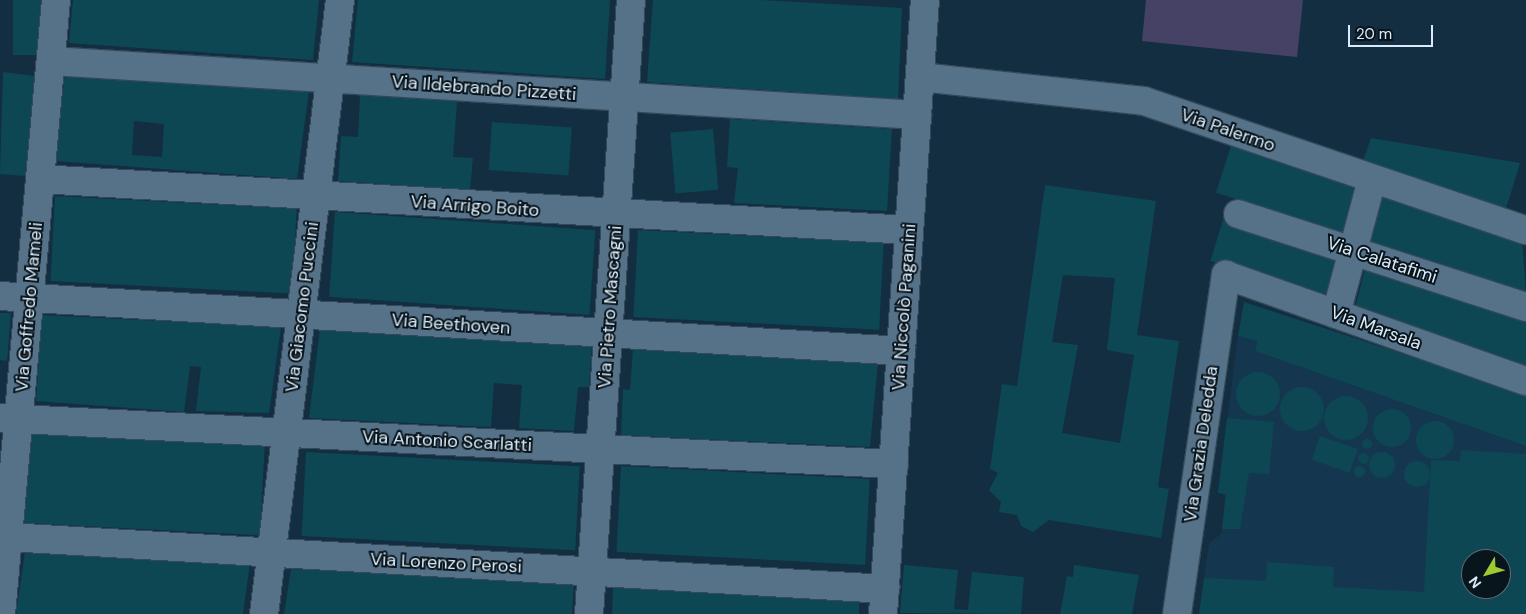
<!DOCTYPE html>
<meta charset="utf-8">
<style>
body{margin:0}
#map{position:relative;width:1526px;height:614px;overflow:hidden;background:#132e41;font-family:"DM Sans",sans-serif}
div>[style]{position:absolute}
.built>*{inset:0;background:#14374f}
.green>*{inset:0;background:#454266}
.building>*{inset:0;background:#0d4754;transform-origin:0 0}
.round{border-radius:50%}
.roads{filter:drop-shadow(1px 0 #344859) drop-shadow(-1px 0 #344859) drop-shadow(0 1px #344859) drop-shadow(0 -1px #344859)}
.minor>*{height:28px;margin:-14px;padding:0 14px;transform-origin:14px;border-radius:14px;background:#557288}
span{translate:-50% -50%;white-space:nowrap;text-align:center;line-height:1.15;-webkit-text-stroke:4px #09151d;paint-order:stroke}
.street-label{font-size:18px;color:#daeaf7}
.north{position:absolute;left:1461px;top:549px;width:50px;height:50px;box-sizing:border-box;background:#09151d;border:1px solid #5d6a74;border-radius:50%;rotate:233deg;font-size:14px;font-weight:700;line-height:20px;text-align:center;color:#daeaf7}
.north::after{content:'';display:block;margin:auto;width:18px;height:22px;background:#9dca30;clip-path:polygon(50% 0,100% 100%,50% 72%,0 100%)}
.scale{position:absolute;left:1348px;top:25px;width:85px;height:22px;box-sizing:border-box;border:2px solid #daeaf7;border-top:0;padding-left:6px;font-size:15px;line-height:18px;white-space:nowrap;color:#daeaf7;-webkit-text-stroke:4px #09151d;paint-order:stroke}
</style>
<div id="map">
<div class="built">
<i style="clip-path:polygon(evenodd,1238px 336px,1257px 341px,1255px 351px,1526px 446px,1526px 614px,1199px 614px,1209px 544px,1222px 533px,1225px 495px,1218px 493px,1238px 336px,1471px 559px,1501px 559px,1501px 589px,1471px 589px,1471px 559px)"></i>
</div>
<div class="green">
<i style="clip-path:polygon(1146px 0,1303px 0,1297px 57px,1142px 41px)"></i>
</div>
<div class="building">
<i style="left:13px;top:0;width:28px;height:55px"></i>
<i style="clip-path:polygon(73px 0,319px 0,313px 60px,69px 43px)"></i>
<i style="clip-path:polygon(358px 0,610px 0,605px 79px,352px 62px)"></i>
<i style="clip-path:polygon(653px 0,760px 0,902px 8px,898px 99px,647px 82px)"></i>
<i style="clip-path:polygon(3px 72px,36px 76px,25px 176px,0 174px)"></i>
<i style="clip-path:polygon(evenodd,65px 74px,309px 91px,297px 179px,55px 161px,65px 74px,134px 121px,164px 124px,162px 157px,132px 155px,134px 121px)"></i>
<i style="clip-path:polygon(360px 95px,457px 101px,453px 157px,473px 158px,470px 190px,338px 181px,341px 136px,358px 137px)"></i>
<i style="clip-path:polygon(730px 119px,892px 129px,887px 211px,734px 203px,738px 168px,727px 167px)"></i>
<i style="left:492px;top:122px;width:80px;height:48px;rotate:4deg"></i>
<i style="left:713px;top:129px;width:61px;height:43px;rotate:85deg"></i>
<i style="clip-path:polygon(1371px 138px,1520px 163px,1505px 212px,1362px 164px)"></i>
<i style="left:1232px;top:143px;width:134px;height:52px;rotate:18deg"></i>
<i style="clip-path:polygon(evenodd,1045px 185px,1156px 201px,1137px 335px,1179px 341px,1158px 487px,1169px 489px,1161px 538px,1049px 520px,1033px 532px,1021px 526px,1017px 515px,999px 512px,1001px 502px,989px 490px,998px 473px,990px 469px,1002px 384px,1017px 386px,1045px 185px,1063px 275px,1115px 278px,1107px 350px,1134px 355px,1120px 443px,1062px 433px,1078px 345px,1052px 342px,1063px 275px)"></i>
<i style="clip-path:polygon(1381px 194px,1522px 239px,1526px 294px,1370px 244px)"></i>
<i style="left:55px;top:196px;width:242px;height:85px;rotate:3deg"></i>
<i style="left:335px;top:212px;width:261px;height:85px;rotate:4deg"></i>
<i style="left:1223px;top:220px;width:127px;height:43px;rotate:17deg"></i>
<i style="left:638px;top:230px;width:246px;height:87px;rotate:3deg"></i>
<i style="clip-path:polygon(1366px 265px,1526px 315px,1526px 369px,1354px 312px)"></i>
<i style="clip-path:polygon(1244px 302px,1526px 394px,1526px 446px,1255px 351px,1257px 341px,1238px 336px)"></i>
<i style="clip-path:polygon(0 313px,11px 313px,7px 361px,0 360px)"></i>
<i style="clip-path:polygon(42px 315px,281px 327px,269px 413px,196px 411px,201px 367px,190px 366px,184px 412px,36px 401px)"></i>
<i style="clip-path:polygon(320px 329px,592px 343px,589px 387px,578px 387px,574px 431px,519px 428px,522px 385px,494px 383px,491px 427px,309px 418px)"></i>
<i style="clip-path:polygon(633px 348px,878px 361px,870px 447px,621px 435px,623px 389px,630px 390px)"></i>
<i class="round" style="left:1236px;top:372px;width:44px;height:44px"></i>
<i class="round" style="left:1280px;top:387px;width:44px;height:44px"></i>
<i class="round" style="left:1324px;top:396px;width:44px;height:44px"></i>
<i class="round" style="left:1373px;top:409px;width:38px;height:38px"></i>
<i style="clip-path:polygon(1227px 418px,1274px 422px,1269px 474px,1249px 473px,1240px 529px,1222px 529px,1226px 494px,1218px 493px)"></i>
<i class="round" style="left:1416px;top:421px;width:38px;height:38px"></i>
<i style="left:29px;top:434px;width:236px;height:89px;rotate:3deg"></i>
<i style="left:1320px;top:436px;width:40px;height:25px;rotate:19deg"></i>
<i class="round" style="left:1362px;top:439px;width:10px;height:10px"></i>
<i style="clip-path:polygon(evenodd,1461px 450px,1526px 454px,1526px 614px,1199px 614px,1204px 578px,1266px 581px,1267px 562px,1334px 567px,1333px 587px,1424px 592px,1431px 460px,1460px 461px,1461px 450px,1471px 559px,1501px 559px,1501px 589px,1471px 589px,1471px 559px)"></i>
<i class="round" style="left:1369px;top:452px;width:26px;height:26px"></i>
<i style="left:306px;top:452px;width:274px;height:84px;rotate:3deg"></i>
<i class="round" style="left:1357.5px;top:452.5px;width:11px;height:11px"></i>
<i class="round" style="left:1404px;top:461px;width:26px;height:26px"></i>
<i class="round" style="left:1353.5px;top:465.5px;width:11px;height:11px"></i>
<i style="left:621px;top:466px;width:249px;height:86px;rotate:3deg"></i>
<i style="clip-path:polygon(25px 552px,250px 563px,243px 614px,16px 614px)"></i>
<i style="clip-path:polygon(904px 565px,958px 570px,954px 609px,968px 610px,972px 572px,1024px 577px,1021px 614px,900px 613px)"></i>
<i style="clip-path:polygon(1074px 565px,1139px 575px,1132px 614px,1060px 614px,1067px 576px,1073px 577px)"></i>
<i style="clip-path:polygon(291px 569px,574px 582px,572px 614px,284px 614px)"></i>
<i style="clip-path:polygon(613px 585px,859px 600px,859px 614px,612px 614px)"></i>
</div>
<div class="roads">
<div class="minor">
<i style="left:51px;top:61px;width:868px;rotate:3.57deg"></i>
<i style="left:920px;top:77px;width:225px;rotate:6.1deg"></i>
<i style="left:1144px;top:101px;width:403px;rotate:18.7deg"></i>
<i style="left:40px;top:179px;width:870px;rotate:3.36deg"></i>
<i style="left:1238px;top:214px;width:303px;rotate:17.9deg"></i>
<i style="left:0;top:296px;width:903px;rotate:3.49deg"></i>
<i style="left:1336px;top:314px;width:139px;rotate:-75deg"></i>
<i style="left:0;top:418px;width:895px;rotate:2.95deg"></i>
<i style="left:8px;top:537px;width:879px;rotate:3.39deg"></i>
<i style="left:1px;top:614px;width:616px;rotate:-84.88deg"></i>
<i style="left:264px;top:614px;width:619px;rotate:-82.94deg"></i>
<i style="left:589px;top:614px;width:615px;rotate:-86.09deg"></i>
<i style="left:883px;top:614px;width:615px;rotate:-86.09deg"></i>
<i style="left:1177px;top:614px;width:343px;rotate:-81.8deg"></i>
<i style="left:1226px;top:275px;width:318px;rotate:19.5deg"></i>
</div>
</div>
<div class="street-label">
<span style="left:484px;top:88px;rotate:4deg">Via Ildebrando Pizzetti</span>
<span style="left:1228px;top:130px;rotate:19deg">Via Palermo</span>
<span style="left:475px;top:206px;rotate:4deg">Via Arrigo Boito</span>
<span style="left:1382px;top:260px;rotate:18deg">Via Calatafimi</span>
<span style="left:29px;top:307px;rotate:-85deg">Via Goffredo Mameli</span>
<span style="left:302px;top:307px;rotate:-83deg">Via Giacomo Puccini</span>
<span style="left:610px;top:307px;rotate:-86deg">Via Pietro Mascagni</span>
<span style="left:904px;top:307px;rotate:-86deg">Via Niccolò Paganini</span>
<span style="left:451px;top:324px;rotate:4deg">Via Beethoven</span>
<span style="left:1376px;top:328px;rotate:20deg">Via Marsala</span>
<span style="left:447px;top:441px;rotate:3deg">Via Antonio Scarlatti</span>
<span style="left:1201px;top:444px;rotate:-82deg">Via Grazia Deledda</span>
<span style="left:446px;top:563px;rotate:3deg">Via Lorenzo Perosi</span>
</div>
<div class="north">N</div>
<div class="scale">20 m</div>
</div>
